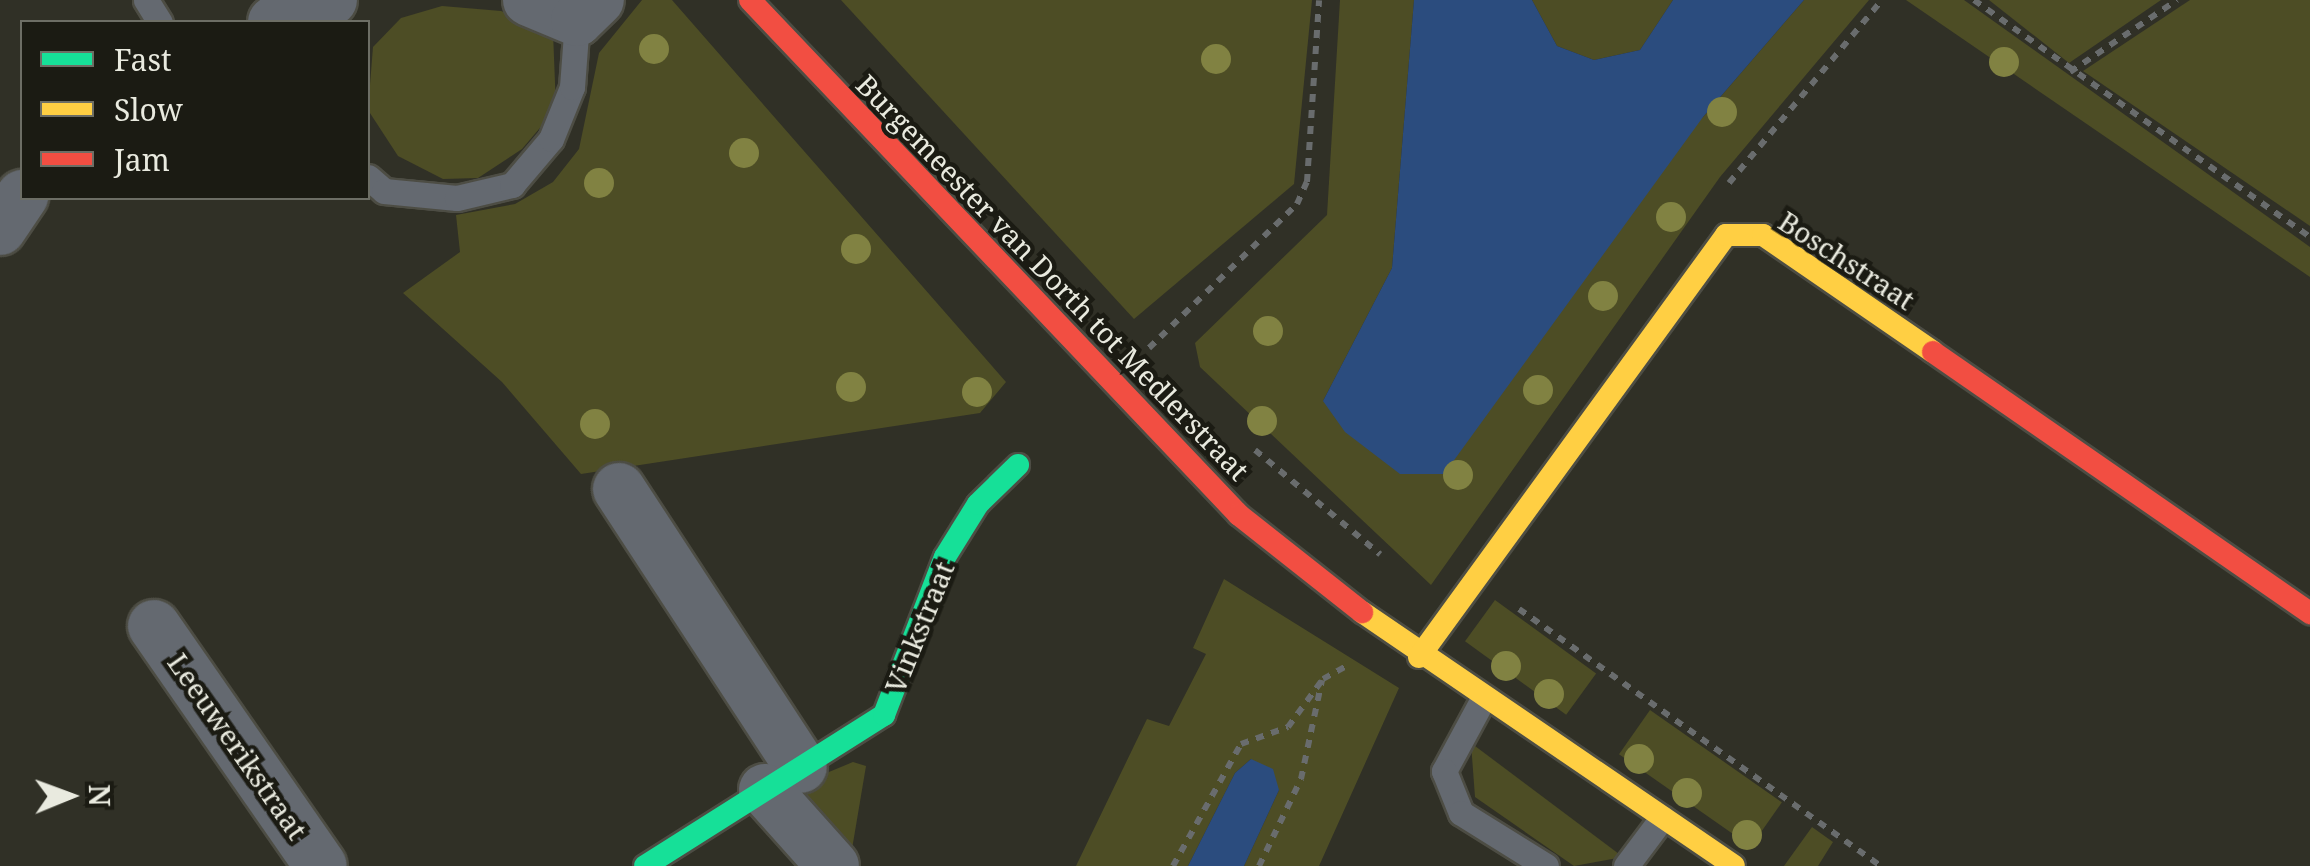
<!DOCTYPE html>
<style>
body{margin:0}
#map{position:relative;width:2310px;height:866px;overflow:hidden;background:#303026;font-family:"Noto Serif",serif}
div>[style]{position:absolute}
.green>*{inset:0;background:#4d4d25;transform-origin:0 0}
.water>*{inset:0;background:#2b4c7e}
.path>*{height:6px;margin-top:-3px;transform-origin:0;background:repeating-linear-gradient(90deg,#696c6d 0 8px,transparent 0 16px)}
.roads{filter:drop-shadow(2px 0 #4d4d44) drop-shadow(-2px 0 #4d4d44) drop-shadow(0 2px #4d4d44) drop-shadow(0 -2px #4d4d44)}
.lane>*{height:25px;margin:-12.5px;padding:0 12.5px;transform-origin:12.5px;border-radius:12.5px;background:#646970}
.street>*{height:52px;margin:-26px;padding:0 26px;transform-origin:26px;border-radius:26px;background:#646970}
.fast>*{height:22px;margin:-11px;padding:0 11px;transform-origin:11px;border-radius:11px;background:#16e098}
.slow>*{height:22px;margin:-11px;padding:0 11px;transform-origin:11px;border-radius:11px;background:#ffcf43}
.jam>*{height:22px;margin:-11px;padding:0 11px;transform-origin:11px;border-radius:11px;background:#f24e42}
.trees>*{width:30px;height:30px;margin:-15px;border-radius:50%;background:#818242}
span{translate:-50% -50%;white-space:nowrap;text-align:center;line-height:1.15;-webkit-text-stroke:9px #1b1b13;paint-order:stroke}
.street-label{font-size:28px;color:#e9eadf}
.legend{position:absolute;left:20px;top:20px;width:350px;height:180px;box-sizing:border-box;background:#1b1b13;border:2px solid #6d6e65;margin:0;padding:12px 18px;list-style:none;font-size:30px;color:#e9eadf}
.legend li{display:flex;align-items:center;gap:20px;height:50px}
.legend b{width:50px;border:2px solid #6d6e65}
.north{position:absolute;left:20px;top:746px;width:100px;height:100px;-webkit-text-stroke:8px #1b1b13;paint-order:stroke;rotate:89deg;font-size:28px;font-weight:700;line-height:40px;text-align:center;color:#e9eadf}
.north::after{content:'';display:block;margin:auto;width:35px;height:45px;background:#e9eadf;clip-path:polygon(50% 0,100% 100%,50% 72%,0 100%)}
</style>
<div id="map">
<div class="green">
<i style="clip-path:polygon(642px 0,672px 0,1006px 382px,980px 413px,581px 474px,502px 382px,403px 293px,460px 252px,456px 215px,515px 204px,553px 182px,579px 149px,599px 53px)"></i>
<i style="clip-path:polygon(841px 0,1312px 0,1294px 184px,1134px 319px)"></i>
<i style="clip-path:polygon(1340px 0,1414px 0,1392px 268px,1323px 401px,1703px 117px,1804px 0,1869px 0,1720px 177px,1431px 585px,1200px 367px,1195px 343px,1327px 215px)"></i>
<i style="clip-path:polygon(1532px 0,1673px 0,1640px 50px,1594px 60px,1557px 46px)"></i>
<i style="clip-path:polygon(1906px 0,1964px 0,2310px 247px,2310px 277px)"></i>
<i style="clip-path:polygon(1989px 0,2161px 0,2069px 63px)"></i>
<i style="clip-path:polygon(2190px 0,2310px 0,2310px 226px,2083px 71px)"></i>
<i style="clip-path:polygon(442px 6px,501px 11px,553px 32px,556px 109px,522px 149px,478px 178px,443px 179px,398px 156px,368px 110px,373px 47px,401px 18px)"></i>
<i style="clip-path:polygon(1224px 579px,1399px 688px,1319px 866px,1244px 866px,1279px 790px,1251px 759px,1235px 773px,1188px 866px,1076px 866px,1147px 719px,1169px 726px,1206px 654px,1193px 648px)"></i>
<i style="left:1495px;top:600px;width:125px;height:51px;rotate:36deg"></i>
<i style="left:1650px;top:710px;width:161px;height:54px;rotate:35deg"></i>
<i style="clip-path:polygon(1471px 743px,1623px 857px,1574px 866px,1475px 797px)"></i>
<i style="clip-path:polygon(853px 762px,866px 766px,851px 855px,788px 789px)"></i>
<i style="clip-path:polygon(1812px 827px,1833px 842px,1818px 866px,1784px 866px)"></i>
</div>
<div class="water">
<i style="clip-path:polygon(1414px 0,1532px 0,1557px 46px,1594px 60px,1640px 50px,1673px 0,1804px 0,1703px 117px,1444px 474px,1400px 474px,1345px 432px,1323px 401px,1392px 268px)"></i>
<i style="clip-path:polygon(1251px 759px,1273px 769px,1279px 790px,1244px 866px,1188px 866px,1235px 773px)"></i>
</div>
<div class="path">
<i style="left:1974px;top:0;width:411px;rotate:35.2deg"></i>
<i style="left:2070px;top:72px;width:129px;rotate:-33.9deg"></i>
<i style="left:1729px;top:183px;width:239px;rotate:-50.1deg"></i>
<i style="left:1149px;top:348px;width:206px;rotate:-44.2deg"></i>
<i style="left:1297px;top:204px;width:24px;rotate:-66deg"></i>
<i style="left:1307px;top:182px;width:182px;rotate:-86.2deg"></i>
<i style="left:1255px;top:450px;width:163px;rotate:39.8deg"></i>
<i style="left:1519px;top:609px;width:444px;rotate:35.4deg"></i>
<i style="left:1173px;top:866px;width:140px;rotate:-60.9deg"></i>
<i style="left:1241px;top:744px;width:50px;rotate:-19.9deg"></i>
<i style="left:1288px;top:727px;width:59px;rotate:-53.9deg"></i>
<i style="left:1323px;top:679px;width:25px;rotate:-29deg"></i>
<i style="left:1259px;top:866px;width:97px;rotate:-64.2deg"></i>
<i style="left:1301px;top:779px;width:101px;rotate:-78deg"></i>
</div>
<div class="roads">
<div class="lane">
<i style="left:146px;top:0;width:26px;rotate:58deg"></i>
<i style="left:368px;top:177px;width:21px;rotate:41deg"></i>
<i style="left:384px;top:191px;width:73px;rotate:5.5deg"></i>
<i style="left:457px;top:198px;width:57px;rotate:-13.3deg"></i>
<i style="left:512px;top:185px;width:60px;rotate:-49.7deg"></i>
<i style="left:551px;top:139px;width:56px;rotate:-68deg"></i>
<i style="left:572px;top:87px;width:67px;rotate:-85.7deg"></i>
<i style="left:1483px;top:699px;width:82px;rotate:118.4deg"></i>
<i style="left:1444px;top:771px;width:45px;rotate:68deg"></i>
<i style="left:1461px;top:813px;width:100px;rotate:31.9deg"></i>
<i style="left:1626px;top:866px;width:60px;rotate:-53.1deg"></i>
</div>
<div class="street">
<i style="left:529px;top:0;width:52px;rotate:22.6deg"></i>
<i style="left:577px;top:20px;width:29px;rotate:-44deg"></i>
<i style="left:274px;top:22px;width:61px;rotate:-21.1deg"></i>
<i style="left:0;top:229px;width:40px;rotate:-56deg"></i>
<i style="left:619px;top:489px;width:332px;rotate:56.8deg"></i>
<i style="left:154px;top:626px;width:292px;rotate:55.2deg"></i>
<i style="left:765px;top:790px;width:102px;rotate:48.2deg"></i>
</div>
<div class="fast">
<i style="left:645px;top:866px;width:283px;rotate:-32.3deg"></i>
<i style="left:884px;top:715px;width:169px;rotate:-68.9deg"></i>
<i style="left:945px;top:557px;width:62px;rotate:-58.1deg"></i>
<i style="left:978px;top:504px;width:56px;rotate:-44.3deg"></i>
</div>
<div class="slow">
<i style="left:1362px;top:612px;width:450px;rotate:34.3deg"></i>
<i style="left:1419px;top:657px;width:522px;rotate:-53.96deg"></i>
<i style="left:1726px;top:235px;width:37px"></i>
<i style="left:1763px;top:235px;width:206px;rotate:34.5deg"></i>
</div>
<div class="jam">
<i style="left:750px;top:0;width:710px;rotate:46.48deg"></i>
<i style="left:1239px;top:515px;width:157px;rotate:38.3deg"></i>
<i style="left:1933px;top:352px;width:459px;rotate:34.7deg"></i>
</div>
</div>
<div class="trees">
<i style="left:654px;top:49px"></i>
<i style="left:1216px;top:59px"></i>
<i style="left:2004px;top:62px"></i>
<i style="left:1722px;top:112px"></i>
<i style="left:744px;top:153px"></i>
<i style="left:599px;top:183px"></i>
<i style="left:1671px;top:217px"></i>
<i style="left:856px;top:249px"></i>
<i style="left:1603px;top:296px"></i>
<i style="left:1268px;top:331px"></i>
<i style="left:851px;top:387px"></i>
<i style="left:1538px;top:390px"></i>
<i style="left:977px;top:392px"></i>
<i style="left:1262px;top:421px"></i>
<i style="left:595px;top:424px"></i>
<i style="left:1458px;top:475px"></i>
<i style="left:1506px;top:666px"></i>
<i style="left:1549px;top:694px"></i>
<i style="left:1639px;top:759px"></i>
<i style="left:1687px;top:793px"></i>
<i style="left:1747px;top:835px"></i>
</div>
<div class="street-label">
<span style="left:1847px;top:260px;rotate:33deg">Boschstraat</span>
<span style="left:1053px;top:277px;rotate:46deg">Burgemeester van Dorth tot Medlerstraat</span>
<span style="left:919px;top:627px;rotate:-68deg">Vinkstraat</span>
<span style="left:238px;top:746px;rotate:55deg">Leeuwerikstraat</span>
</div>
<ul class="legend">
<li><b style="height:12px;background:#16e098"></b>Fast</li>
<li><b style="height:12px;background:#ffcf43"></b>Slow</li>
<li><b style="height:12px;background:#f24e42"></b>Jam</li>
</ul>
<div class="north">N</div>
</div>
